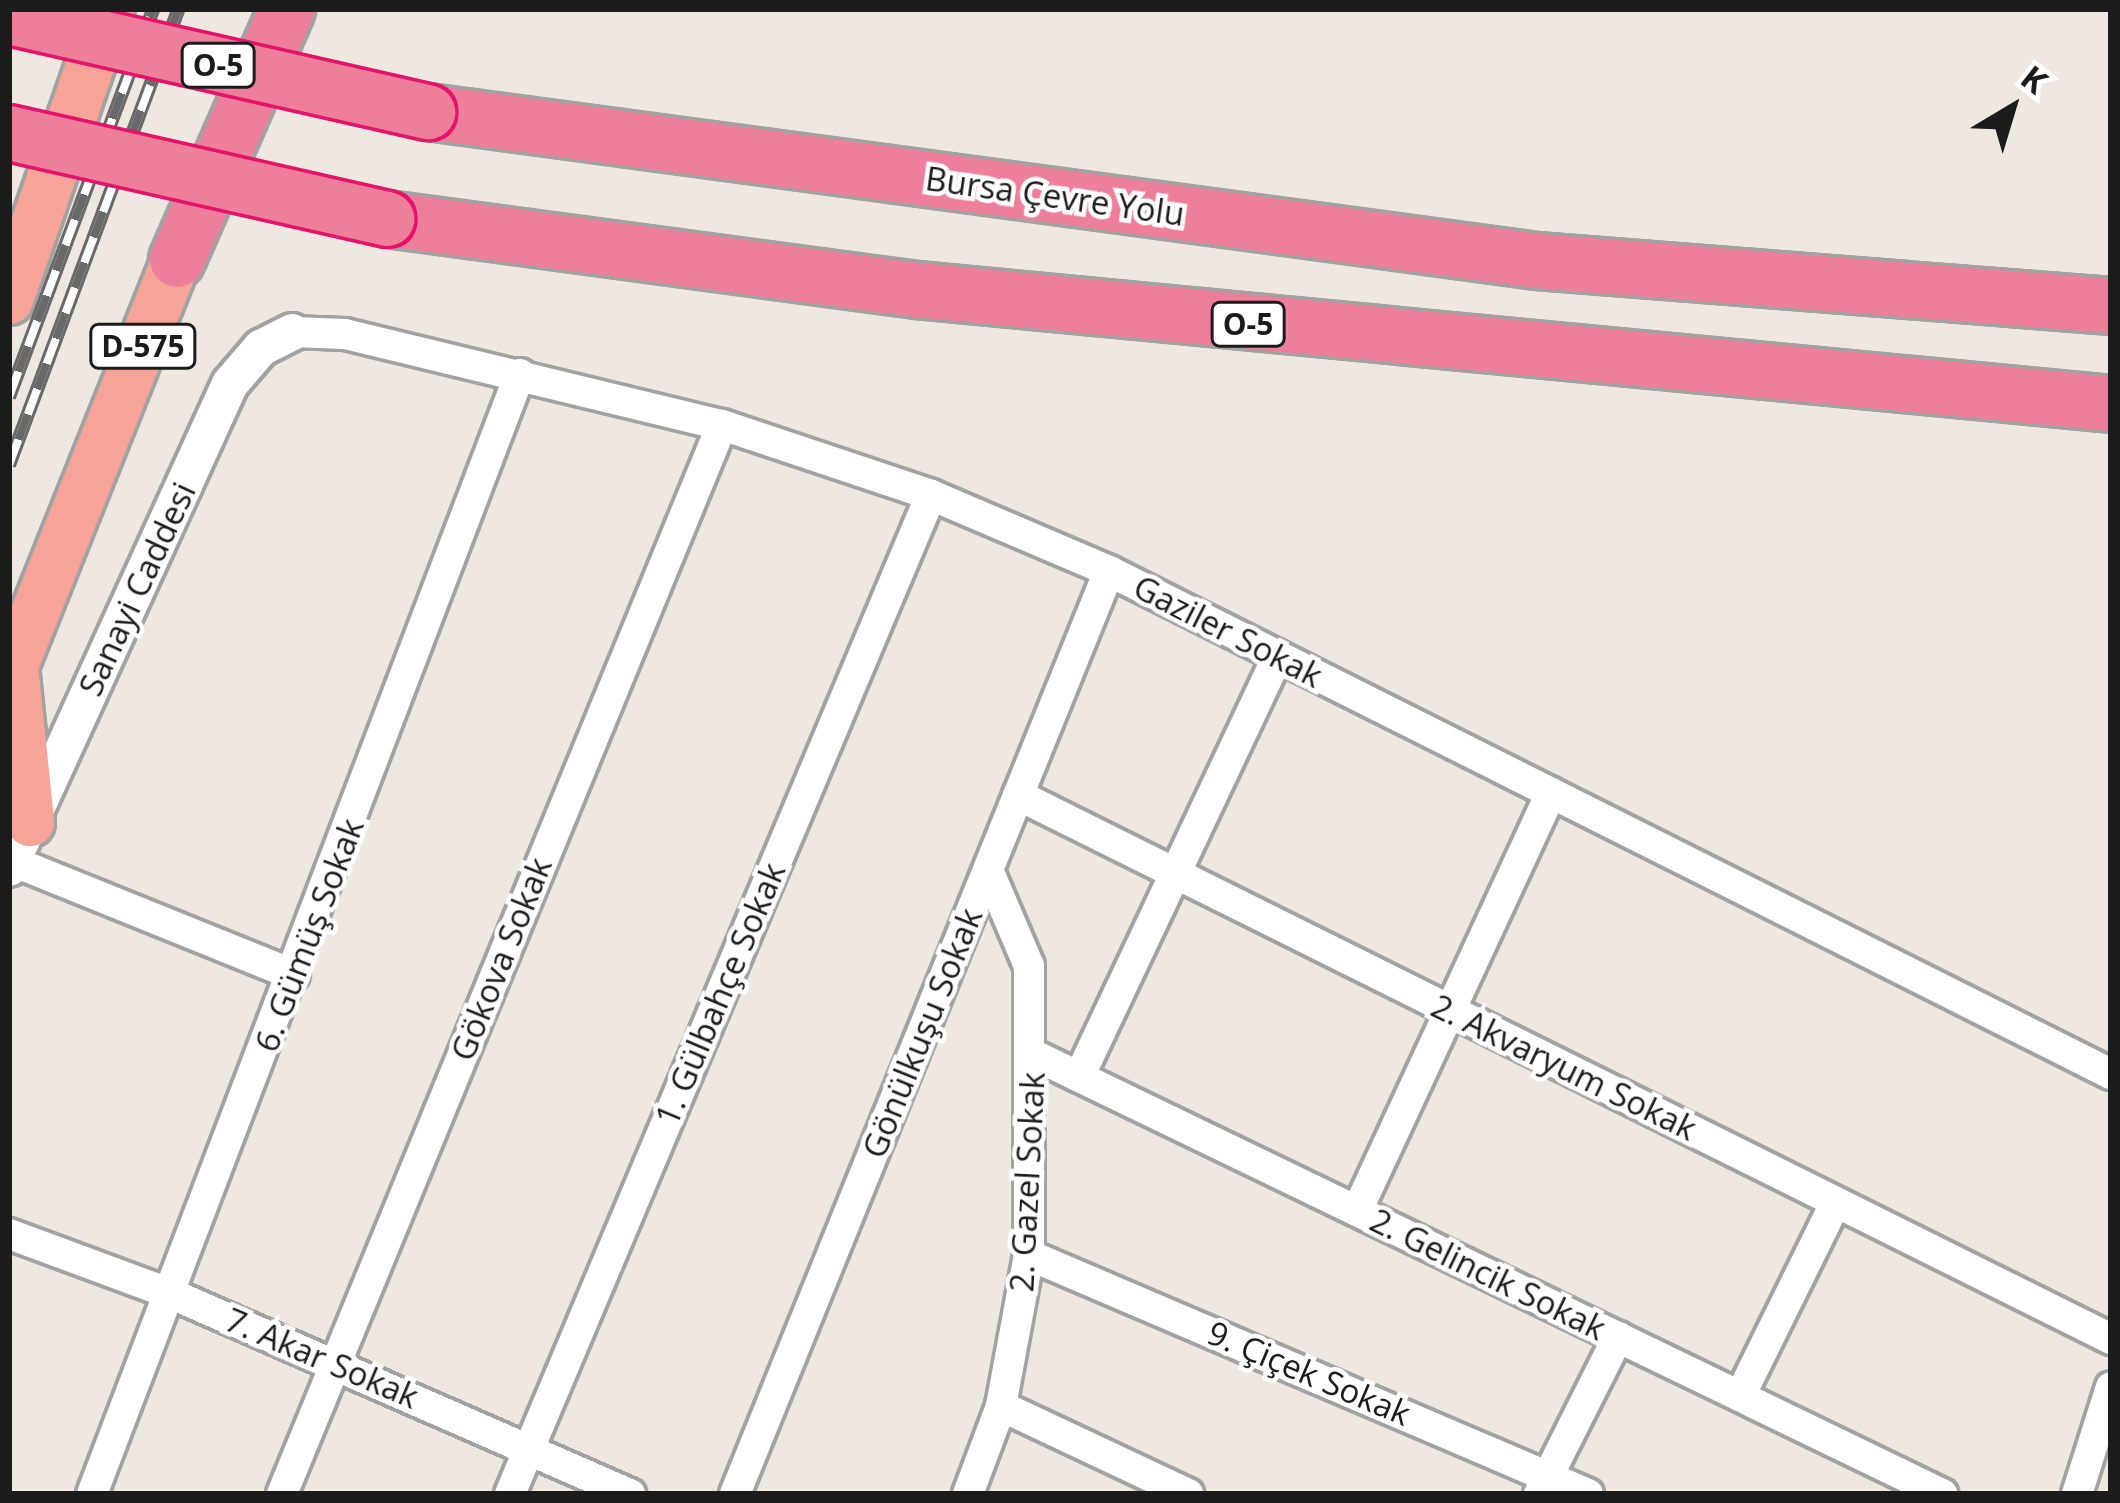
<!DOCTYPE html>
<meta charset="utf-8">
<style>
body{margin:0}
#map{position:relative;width:2120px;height:1503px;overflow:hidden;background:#eee8e0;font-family:"Open Sans",sans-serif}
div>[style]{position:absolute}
.roads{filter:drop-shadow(3px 0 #a2a2a2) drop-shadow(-3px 0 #a2a2a2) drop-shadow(0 3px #a2a2a2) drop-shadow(0 -3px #a2a2a2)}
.minor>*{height:30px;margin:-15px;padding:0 15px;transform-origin:15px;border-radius:15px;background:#fff}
.tertiary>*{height:36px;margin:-18px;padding:0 18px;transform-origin:18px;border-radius:18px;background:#fff}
.trunk>*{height:48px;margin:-24px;padding:0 24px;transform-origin:24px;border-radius:24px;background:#f6a498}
.motorway>*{height:54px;margin:-27px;padding:0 27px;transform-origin:27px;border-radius:27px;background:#ee7f9b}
.rail>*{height:14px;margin-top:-7px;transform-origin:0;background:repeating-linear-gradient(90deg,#fff 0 27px,#696969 0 54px);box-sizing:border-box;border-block:3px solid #696969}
.bridges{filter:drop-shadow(3px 0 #e51369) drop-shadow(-3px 0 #e51369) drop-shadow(0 3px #e51369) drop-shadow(0 -3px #e51369)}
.motorway-bridge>*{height:54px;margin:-27px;padding:0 27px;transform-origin:27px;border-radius:27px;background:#ee7f9b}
span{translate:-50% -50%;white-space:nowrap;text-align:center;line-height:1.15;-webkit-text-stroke:9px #fff;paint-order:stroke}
.shield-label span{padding:3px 9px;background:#fff;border:3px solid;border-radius:9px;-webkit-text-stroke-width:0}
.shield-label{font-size:30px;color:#1b1b1b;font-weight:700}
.street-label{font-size:33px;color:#1b1b1b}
.frame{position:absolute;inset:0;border:12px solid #1b1b1b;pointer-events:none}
.north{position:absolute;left:1952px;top:48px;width:120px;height:120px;-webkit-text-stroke:9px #fff;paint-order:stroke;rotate:38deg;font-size:33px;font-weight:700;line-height:48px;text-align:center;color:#1b1b1b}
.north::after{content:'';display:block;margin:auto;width:42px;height:54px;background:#1b1b1b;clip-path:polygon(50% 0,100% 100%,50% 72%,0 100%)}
</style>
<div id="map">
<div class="roads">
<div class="minor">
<i style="left:292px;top:332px;width:53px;rotate:2.2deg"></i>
<i style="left:345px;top:334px;width:388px;rotate:13.6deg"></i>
<i style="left:722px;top:425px;width:220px;rotate:18.5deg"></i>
<i style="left:931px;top:495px;width:194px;rotate:23.1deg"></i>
<i style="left:1109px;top:571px;width:1121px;rotate:26.66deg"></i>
<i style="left:1018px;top:795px;width:1221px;rotate:26.46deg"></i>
<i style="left:12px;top:861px;width:304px;rotate:22deg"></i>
<i style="left:1034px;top:1055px;width:1009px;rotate:25.8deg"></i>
<i style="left:1079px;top:1077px;width:466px;rotate:-64.7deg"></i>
<i style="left:1357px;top:1211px;width:461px;rotate:-65.1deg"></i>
<i style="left:9px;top:1234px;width:176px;rotate:20.3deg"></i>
<i style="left:174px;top:1295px;width:498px;rotate:23.6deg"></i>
<i style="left:1029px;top:1255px;width:608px;rotate:23.15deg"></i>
<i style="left:1740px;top:1396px;width:216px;rotate:-63.7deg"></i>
<i style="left:1001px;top:1406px;width:207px;rotate:25.2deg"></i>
<i style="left:92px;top:1494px;width:1199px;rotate:-69.09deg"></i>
<i style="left:282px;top:1494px;width:1156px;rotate:-67.63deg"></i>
<i style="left:510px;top:1494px;width:1084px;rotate:-67.15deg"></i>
<i style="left:735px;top:1494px;width:996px;rotate:-67.94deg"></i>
<i style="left:968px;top:1494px;width:94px;rotate:-69.4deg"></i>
<i style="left:1001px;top:1406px;width:154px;rotate:-79.5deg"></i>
<i style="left:1029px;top:1255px;width:289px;rotate:-90deg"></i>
<i style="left:1029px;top:966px;width:104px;rotate:-113.1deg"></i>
<i style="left:1539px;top:1494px;width:176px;rotate:-63.3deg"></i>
<i style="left:2077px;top:1494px;width:112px;rotate:-72.4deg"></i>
</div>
<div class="tertiary">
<i style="left:9px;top:868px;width:532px;rotate:-65.46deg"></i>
<i style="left:230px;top:384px;width:48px;rotate:-49.3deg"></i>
<i style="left:261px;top:348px;width:35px;rotate:-27deg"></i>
</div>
<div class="trunk">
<i style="left:9px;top:300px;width:308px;rotate:-70.9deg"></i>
<i style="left:14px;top:666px;width:157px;rotate:84.1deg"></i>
<i style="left:9px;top:678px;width:487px;rotate:-68.2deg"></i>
</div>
<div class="motorway">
<i style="left:428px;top:112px;width:1119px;rotate:7.65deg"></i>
<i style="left:1537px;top:261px;width:576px;rotate:4.48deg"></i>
<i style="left:387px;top:219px;width:535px;rotate:7.63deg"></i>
<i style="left:917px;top:290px;width:1199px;rotate:5.45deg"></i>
<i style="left:177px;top:260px;width:274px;rotate:-66.3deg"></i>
</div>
</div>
<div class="rail">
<i style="left:9px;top:397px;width:414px;rotate:-69.6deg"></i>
<i style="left:9px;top:465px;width:487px;rotate:-69.6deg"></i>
</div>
<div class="bridges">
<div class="motorway-bridge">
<i style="left:9px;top:17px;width:430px;rotate:12.8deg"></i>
<i style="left:9px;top:133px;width:388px;rotate:12.8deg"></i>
</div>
</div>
<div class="shield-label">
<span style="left:218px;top:65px">O-5</span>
<span style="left:1248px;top:324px">O-5</span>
<span style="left:143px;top:346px">D-575</span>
</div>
<div class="street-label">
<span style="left:1055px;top:196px;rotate:8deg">Bursa Çevre Yolu</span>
<span style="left:137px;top:589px;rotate:-65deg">Sanayi Caddesi</span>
<span style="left:1228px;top:631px;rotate:27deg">Gaziler Sokak</span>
<span style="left:309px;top:935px;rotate:-69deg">6. Gümüş Sokak</span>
<span style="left:501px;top:959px;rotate:-68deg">Gökova Sokak</span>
<span style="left:720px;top:994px;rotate:-67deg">1. Gülbahçe Sokak</span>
<span style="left:922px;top:1033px;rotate:-68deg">Gönülkuşu Sokak</span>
<span style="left:1564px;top:1067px;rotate:26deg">2. Akvaryum Sokak</span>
<span style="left:1027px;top:1182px;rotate:-87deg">2. Gazel Sokak</span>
<span style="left:1488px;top:1274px;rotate:26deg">2. Gelincik Sokak</span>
<span style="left:322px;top:1358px;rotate:23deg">7. Akar Sokak</span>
<span style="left:1309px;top:1373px;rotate:23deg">9. Çiçek Sokak</span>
</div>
<div class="frame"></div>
<div class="north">K</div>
</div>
